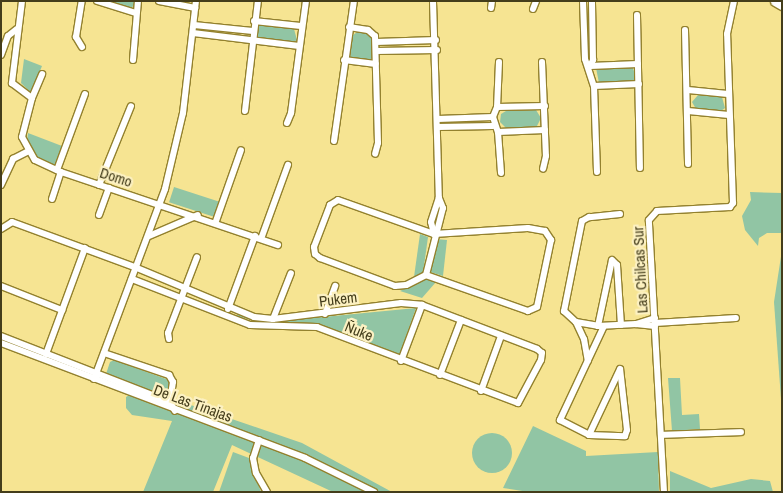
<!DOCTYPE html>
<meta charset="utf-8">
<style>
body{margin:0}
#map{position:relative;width:783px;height:493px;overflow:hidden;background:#f6e492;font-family:"Archivo Narrow",sans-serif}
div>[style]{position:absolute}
.green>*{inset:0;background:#91c5a4;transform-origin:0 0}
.round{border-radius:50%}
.roads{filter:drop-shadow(1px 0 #93812e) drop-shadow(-1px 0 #93812e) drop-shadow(0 1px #93812e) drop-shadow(0 -1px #93812e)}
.street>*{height:6px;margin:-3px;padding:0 3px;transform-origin:3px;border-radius:3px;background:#fff}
.secondary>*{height:9px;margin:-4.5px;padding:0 4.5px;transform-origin:4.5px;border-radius:4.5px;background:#fff}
span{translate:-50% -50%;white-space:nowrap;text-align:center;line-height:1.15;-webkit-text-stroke:4.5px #fcf1c2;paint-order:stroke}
.street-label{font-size:15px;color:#443d1b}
.frame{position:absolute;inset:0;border:2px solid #443d1b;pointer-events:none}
</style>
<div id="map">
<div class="green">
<i style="clip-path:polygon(106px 1px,137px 1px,130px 10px)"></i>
<i style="clip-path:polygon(259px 25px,294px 29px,297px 40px,292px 43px,259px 38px,256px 36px)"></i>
<i style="clip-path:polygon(357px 32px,366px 32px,373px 37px,372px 58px,368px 62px,350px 57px,352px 36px)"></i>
<i style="clip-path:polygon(24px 59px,42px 66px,31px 93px,21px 83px)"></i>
<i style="clip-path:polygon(596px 68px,633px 68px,637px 81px,599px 83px)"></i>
<i style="clip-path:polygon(698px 95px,722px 97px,725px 108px,721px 111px,696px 109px,692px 102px)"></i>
<i style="clip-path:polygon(536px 110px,541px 118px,536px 128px,506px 128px,500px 122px,501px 114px,506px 111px)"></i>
<i style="clip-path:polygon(28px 133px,62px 146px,54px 166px,38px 159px,27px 141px)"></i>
<i style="left:174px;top:187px;width:47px;height:16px;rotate:18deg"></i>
<i style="clip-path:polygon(750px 192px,782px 193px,782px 233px,767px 233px,759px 238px,758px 246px,745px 230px,742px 216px,751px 200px)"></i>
<i style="clip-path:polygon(420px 234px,428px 237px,423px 273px,414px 277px)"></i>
<i style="clip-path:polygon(435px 239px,447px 240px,443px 276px,430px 272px)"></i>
<i style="clip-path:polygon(782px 250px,782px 413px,774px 302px)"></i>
<i style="clip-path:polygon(426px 278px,436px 282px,422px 298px,400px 291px)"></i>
<i style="clip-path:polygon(416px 308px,400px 354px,394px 355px,313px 324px,268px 325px,237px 316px,238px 314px,271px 322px)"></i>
<i style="clip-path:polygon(114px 360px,169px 380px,168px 398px,106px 374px,110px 362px)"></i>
<i style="clip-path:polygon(668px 378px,680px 378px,682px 415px,699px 414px,700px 429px,672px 431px)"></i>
<i style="clip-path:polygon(131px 394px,166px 403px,182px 402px,302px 443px,392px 492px,333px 492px,232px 445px,213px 492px,143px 492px,172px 421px,132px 415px,126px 408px,126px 397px)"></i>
<i style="clip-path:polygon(533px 426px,586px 451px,586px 456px,658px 452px,659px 492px,529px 492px,503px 488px)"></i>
<i class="round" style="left:472px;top:433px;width:40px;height:40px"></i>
<i style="clip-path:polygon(233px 452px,249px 458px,261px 492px,219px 492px)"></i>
<i style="clip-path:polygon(670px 471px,711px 488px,751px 479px,770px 481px,773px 492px,670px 492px)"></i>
</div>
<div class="roads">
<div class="street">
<i style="left:22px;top:1px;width:83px;rotate:97deg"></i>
<i style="left:12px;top:83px;width:25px;rotate:37deg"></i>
<i style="left:32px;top:98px;width:40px;rotate:104.4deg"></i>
<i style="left:22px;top:137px;width:26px;rotate:61deg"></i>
<i style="left:35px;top:160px;width:29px;rotate:25deg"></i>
<i style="left:61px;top:172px;width:229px;rotate:18.6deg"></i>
<i style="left:97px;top:1px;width:41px;rotate:17.1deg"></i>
<i style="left:159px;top:1px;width:37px;rotate:11deg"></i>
<i style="left:433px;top:1px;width:197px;rotate:88.3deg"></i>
<i style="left:583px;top:1px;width:58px;rotate:88deg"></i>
<i style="left:585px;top:59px;width:28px;rotate:72deg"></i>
<i style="left:594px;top:86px;width:86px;rotate:88deg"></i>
<i style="left:491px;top:8px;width:7px;rotate:-82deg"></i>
<i style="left:533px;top:9px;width:9px;rotate:-69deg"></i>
<i style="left:637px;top:15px;width:153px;rotate:88.9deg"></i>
<i style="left:254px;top:21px;width:47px;rotate:6.1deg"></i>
<i style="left:194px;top:25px;width:59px;rotate:5.8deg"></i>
<i style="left:349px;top:27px;width:19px;rotate:9deg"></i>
<i style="left:368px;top:30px;width:9px;rotate:41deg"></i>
<i style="left:375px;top:36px;width:107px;rotate:88.4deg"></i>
<i style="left:378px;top:143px;width:11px;rotate:105deg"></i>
<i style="left:685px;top:30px;width:134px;rotate:88.7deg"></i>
<i style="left:193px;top:33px;width:107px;rotate:7deg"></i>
<i style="left:376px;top:42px;width:60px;rotate:-1.9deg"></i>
<i style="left:82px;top:47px;width:12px;rotate:-121deg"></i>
<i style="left:76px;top:37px;width:36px;rotate:-81deg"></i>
<i style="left:376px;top:51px;width:61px;rotate:-0.9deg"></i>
<i style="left:1px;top:55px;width:20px;rotate:-70deg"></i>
<i style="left:8px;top:36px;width:11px;rotate:-38deg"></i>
<i style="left:133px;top:60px;width:59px;rotate:-85.2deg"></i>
<i style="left:344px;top:60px;width:32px;rotate:7deg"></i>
<i style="left:499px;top:62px;width:45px;rotate:92.5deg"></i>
<i style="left:497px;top:107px;width:11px;rotate:112deg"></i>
<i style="left:493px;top:117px;width:16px;rotate:72deg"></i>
<i style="left:498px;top:132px;width:41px;rotate:85.8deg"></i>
<i style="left:542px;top:62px;width:94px;rotate:87.6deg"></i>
<i style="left:546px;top:156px;width:13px;rotate:103deg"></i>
<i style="left:590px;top:66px;width:7px;rotate:-63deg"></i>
<i style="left:593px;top:60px;width:59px;rotate:-91deg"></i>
<i style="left:590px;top:66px;width:48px;rotate:-2.4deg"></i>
<i style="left:594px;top:86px;width:45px;rotate:-2.5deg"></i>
<i style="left:688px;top:90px;width:40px;rotate:5.7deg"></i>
<i style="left:32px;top:98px;width:26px;rotate:-67deg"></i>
<i style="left:497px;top:107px;width:48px;rotate:-1.2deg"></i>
<i style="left:245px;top:111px;width:111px;rotate:-83.3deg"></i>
<i style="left:688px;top:111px;width:41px;rotate:5.6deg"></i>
<i style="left:438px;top:119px;width:55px;rotate:-2.1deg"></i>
<i style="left:287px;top:123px;width:11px;rotate:-68deg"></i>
<i style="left:291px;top:113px;width:113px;rotate:-82.4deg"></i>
<i style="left:438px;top:127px;width:55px;rotate:-1deg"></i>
<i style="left:498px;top:132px;width:47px;rotate:-2.4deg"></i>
<i style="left:334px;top:141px;width:141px;rotate:-81.9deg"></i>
<i style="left:57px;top:170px;width:81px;rotate:-69.8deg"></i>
<i style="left:1px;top:185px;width:29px;rotate:-65deg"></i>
<i style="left:13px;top:159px;width:16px;rotate:-27deg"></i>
<i style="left:99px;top:185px;width:85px;rotate:-67.9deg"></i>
<i style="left:52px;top:199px;width:28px;rotate:-72deg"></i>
<i style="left:338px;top:200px;width:102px;rotate:19.5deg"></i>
<i style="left:434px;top:234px;width:94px;rotate:-3.7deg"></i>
<i style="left:528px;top:228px;width:17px;rotate:10deg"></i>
<i style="left:545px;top:231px;width:11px;rotate:56deg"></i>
<i style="left:551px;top:240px;width:68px;rotate:101.8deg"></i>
<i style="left:537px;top:307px;width:10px;rotate:156deg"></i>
<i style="left:528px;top:311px;width:108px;rotate:-160.6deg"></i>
<i style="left:426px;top:275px;width:22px;rotate:153deg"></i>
<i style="left:406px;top:285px;width:11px;rotate:175deg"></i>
<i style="left:395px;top:286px;width:80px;rotate:-159.5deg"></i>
<i style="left:320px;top:258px;width:6px;rotate:-141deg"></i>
<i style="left:315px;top:254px;width:7px;rotate:-98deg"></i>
<i style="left:314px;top:247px;width:45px;rotate:-69.1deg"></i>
<i style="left:330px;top:205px;width:9px;rotate:-32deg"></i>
<i style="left:620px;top:214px;width:31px;rotate:174deg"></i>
<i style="left:589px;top:217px;width:8px;rotate:150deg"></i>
<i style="left:582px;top:221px;width:92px;rotate:101.3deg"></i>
<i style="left:564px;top:311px;width:16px;rotate:43deg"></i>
<i style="left:576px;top:322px;width:22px;rotate:10deg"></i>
<i style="left:598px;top:326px;width:38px;rotate:-3deg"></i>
<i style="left:99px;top:215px;width:29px;rotate:-70deg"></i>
<i style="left:216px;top:221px;width:75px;rotate:-70.6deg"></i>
<i style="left:1px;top:229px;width:13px;rotate:-32deg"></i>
<i style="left:12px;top:222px;width:133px;rotate:20.2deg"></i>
<i style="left:137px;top:268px;width:127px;rotate:22.7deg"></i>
<i style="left:254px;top:317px;width:19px;rotate:6deg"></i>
<i style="left:273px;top:319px;width:129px;rotate:-7.1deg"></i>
<i style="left:401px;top:303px;width:21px;rotate:5deg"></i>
<i style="left:422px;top:305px;width:123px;rotate:20.9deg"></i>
<i style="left:537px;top:349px;width:6px;rotate:39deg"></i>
<i style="left:542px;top:353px;width:7px;rotate:98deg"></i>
<i style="left:541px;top:360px;width:49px;rotate:118.1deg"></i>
<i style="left:518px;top:403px;width:215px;rotate:-159.3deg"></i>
<i style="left:317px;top:327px;width:67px;rotate:-178.3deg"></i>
<i style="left:250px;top:325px;width:127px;rotate:-158.7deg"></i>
<i style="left:434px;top:234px;width:12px;rotate:-104deg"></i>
<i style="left:431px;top:222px;width:25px;rotate:-72deg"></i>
<i style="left:149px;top:236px;width:53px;rotate:-23.2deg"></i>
<i style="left:261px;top:239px;width:79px;rotate:-70deg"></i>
<i style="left:426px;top:275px;width:69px;rotate:-75.8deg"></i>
<i style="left:443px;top:208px;width:11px;rotate:-112deg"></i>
<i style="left:1px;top:286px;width:66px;rotate:21.5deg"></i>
<i style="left:228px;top:309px;width:78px;rotate:-69.7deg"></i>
<i style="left:325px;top:314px;width:30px;rotate:-70deg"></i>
<i style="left:655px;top:318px;width:20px;rotate:162deg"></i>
<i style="left:636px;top:324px;width:19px;rotate:6deg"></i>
<i style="left:273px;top:319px;width:49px;rotate:-68.6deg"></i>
<i style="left:576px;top:322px;width:19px;rotate:65deg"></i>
<i style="left:584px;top:339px;width:22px;rotate:80deg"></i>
<i style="left:655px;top:323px;width:81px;rotate:-3.5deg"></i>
<i style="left:598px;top:326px;width:67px;rotate:-78deg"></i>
<i style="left:612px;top:260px;width:7px;rotate:45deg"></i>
<i style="left:617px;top:265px;width:60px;rotate:86.2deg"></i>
<i style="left:604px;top:326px;width:104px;rotate:115.1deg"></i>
<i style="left:560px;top:420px;width:33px;rotate:27deg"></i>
<i style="left:589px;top:435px;width:36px;rotate:2deg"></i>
<i style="left:625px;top:436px;width:6px;rotate:-72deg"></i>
<i style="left:627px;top:430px;width:61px;rotate:-96.5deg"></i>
<i style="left:1px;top:336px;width:181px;rotate:21.3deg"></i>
<i style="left:170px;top:402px;width:10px;rotate:61deg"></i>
<i style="left:169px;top:339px;width:6px;rotate:-99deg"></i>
<i style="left:168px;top:333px;width:81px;rotate:-69.1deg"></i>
<i style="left:1px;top:343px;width:325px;rotate:20.7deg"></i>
<i style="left:305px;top:458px;width:77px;rotate:26.2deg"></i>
<i style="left:104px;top:353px;width:69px;rotate:18.7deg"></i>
<i style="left:169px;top:375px;width:8px;rotate:60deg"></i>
<i style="left:173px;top:382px;width:20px;rotate:99deg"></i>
<i style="left:46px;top:354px;width:113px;rotate:-69.8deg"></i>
<i style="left:401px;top:361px;width:60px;rotate:-69.4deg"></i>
<i style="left:440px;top:375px;width:59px;rotate:-69.1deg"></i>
<i style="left:94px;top:379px;width:203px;rotate:-69.5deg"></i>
<i style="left:165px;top:189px;width:78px;rotate:-76.7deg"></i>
<i style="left:183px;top:113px;width:113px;rotate:-83.4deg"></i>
<i style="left:481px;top:391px;width:59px;rotate:-70deg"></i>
<i style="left:589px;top:435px;width:73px;rotate:-64.8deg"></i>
<i style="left:661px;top:435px;width:80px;rotate:-2.1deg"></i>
<i style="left:259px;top:440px;width:19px;rotate:108deg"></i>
<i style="left:253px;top:458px;width:15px;rotate:79deg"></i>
<i style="left:256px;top:473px;width:22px;rotate:60deg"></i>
<i style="left:664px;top:492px;width:272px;rotate:-93.2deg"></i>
<i style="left:649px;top:220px;width:12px;rotate:-48deg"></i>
<i style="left:657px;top:211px;width:73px;rotate:-3.1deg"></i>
<i style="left:730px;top:207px;width:5px;rotate:-53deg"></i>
<i style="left:733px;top:203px;width:169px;rotate:-92deg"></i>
<i style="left:727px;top:34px;width:34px;rotate:-78deg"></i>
</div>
<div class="secondary">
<i style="left:775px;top:1px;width:8px;rotate:30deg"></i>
</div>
</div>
<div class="street-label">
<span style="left:116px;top:177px;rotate:18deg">Domo</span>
<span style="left:640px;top:270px;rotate:-93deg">Las Chilcas Sur</span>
<span style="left:338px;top:299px;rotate:-7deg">Pukem</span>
<span style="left:359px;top:331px;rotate:22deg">Ñuke</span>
<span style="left:193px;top:403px;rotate:20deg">De Las Tinajas</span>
</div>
<div class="frame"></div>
</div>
